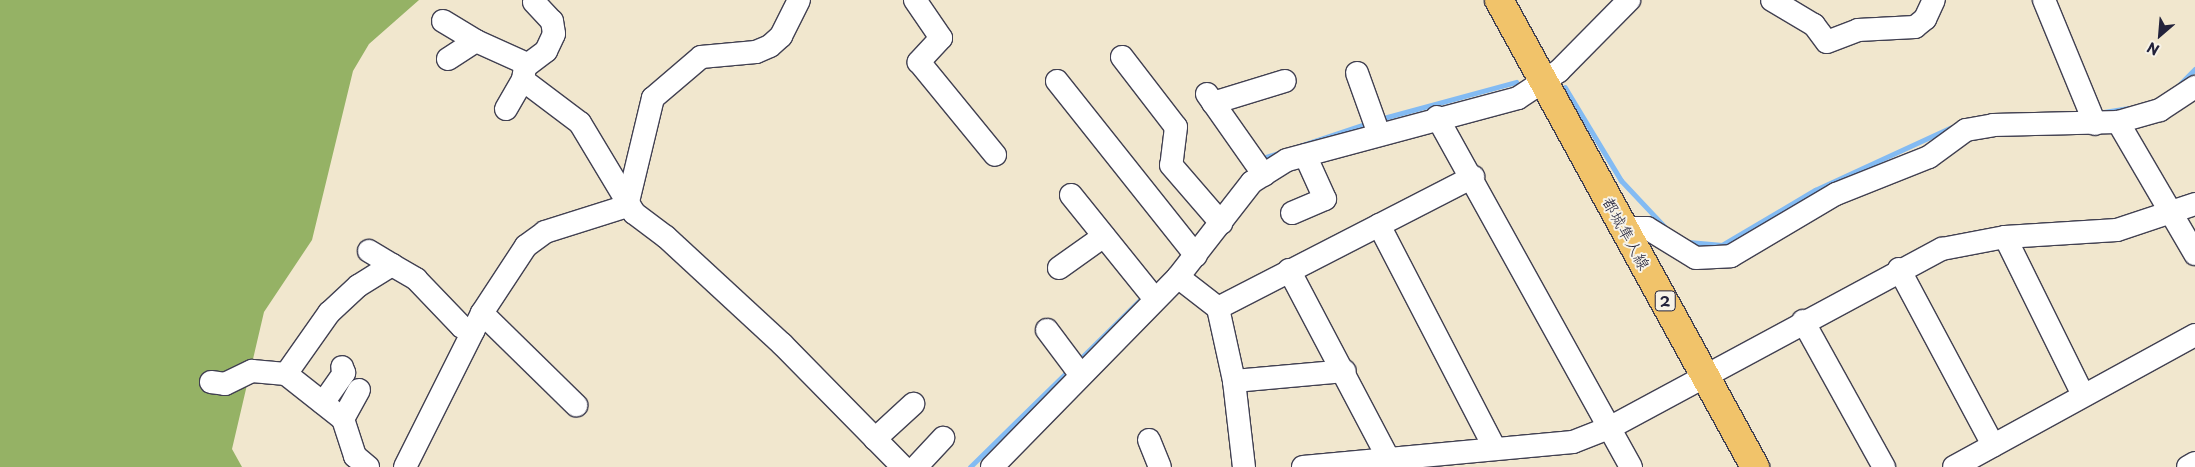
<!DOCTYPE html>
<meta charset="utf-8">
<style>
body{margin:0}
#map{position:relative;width:2195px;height:467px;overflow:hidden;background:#f1e7ce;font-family:"Playpen Sans","Klee One",sans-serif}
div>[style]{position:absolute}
.forest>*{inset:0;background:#95b265}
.stream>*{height:4.5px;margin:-2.25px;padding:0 2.25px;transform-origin:2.25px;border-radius:2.25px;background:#83bbf3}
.roads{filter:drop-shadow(1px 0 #414051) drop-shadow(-1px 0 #414051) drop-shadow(0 1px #414051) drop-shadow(0 -1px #414051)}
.minor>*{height:22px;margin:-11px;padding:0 11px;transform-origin:11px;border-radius:11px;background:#fff}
.major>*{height:28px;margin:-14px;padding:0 14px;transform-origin:14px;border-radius:14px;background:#f1c36a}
span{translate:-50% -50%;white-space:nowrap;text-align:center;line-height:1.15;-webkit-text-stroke:4px #f7f3e8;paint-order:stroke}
.shield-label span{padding:1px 4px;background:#f7f3e8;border:1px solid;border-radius:4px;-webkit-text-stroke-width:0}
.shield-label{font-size:15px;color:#22223b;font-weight:700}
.street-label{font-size:16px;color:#22223b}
.north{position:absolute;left:2135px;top:10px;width:50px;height:50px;-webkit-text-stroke:4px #f7f3e8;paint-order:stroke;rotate:207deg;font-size:14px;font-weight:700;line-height:20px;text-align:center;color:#22223b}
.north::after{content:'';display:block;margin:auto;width:18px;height:22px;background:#22223b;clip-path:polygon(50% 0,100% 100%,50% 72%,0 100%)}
</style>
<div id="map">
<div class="forest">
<i style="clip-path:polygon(0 0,419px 0,369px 44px,353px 71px,312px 240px,264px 312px,232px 449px,242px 467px,0 467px)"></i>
</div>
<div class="stream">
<i style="left:2178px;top:86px;width:24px;rotate:-45deg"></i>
<i style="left:1565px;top:87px;width:109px;rotate:58.9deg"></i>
<i style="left:1621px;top:180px;width:66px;rotate:46.8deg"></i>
<i style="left:2104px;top:112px;width:25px;rotate:-9deg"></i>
<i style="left:1380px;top:119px;width:141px;rotate:-15.2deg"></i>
<i style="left:1260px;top:159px;width:114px;rotate:-18.4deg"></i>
<i style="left:1689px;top:242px;width:33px;rotate:5deg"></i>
<i style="left:1722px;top:245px;width:108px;rotate:-30.6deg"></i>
<i style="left:1815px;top:190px;width:149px;rotate:-24.7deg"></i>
<i style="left:1078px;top:361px;width:93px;rotate:-44.6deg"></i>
<i style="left:970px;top:467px;width:139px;rotate:-44.4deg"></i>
</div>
<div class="roads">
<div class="minor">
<i style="left:915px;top:0;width:46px;rotate:55.6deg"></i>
<i style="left:941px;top:38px;width:33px;rotate:133deg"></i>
<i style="left:919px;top:62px;width:120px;rotate:50.7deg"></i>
<i style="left:1772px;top:0;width:49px;rotate:30.8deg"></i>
<i style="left:1814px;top:25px;width:21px;rotate:53deg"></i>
<i style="left:1827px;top:42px;width:33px;rotate:-21deg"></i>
<i style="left:1858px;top:30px;width:57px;rotate:-3deg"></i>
<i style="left:1915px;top:27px;width:13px;rotate:-39deg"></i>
<i style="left:1925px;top:19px;width:21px;rotate:-65deg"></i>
<i style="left:2044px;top:0;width:134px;rotate:67.6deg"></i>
<i style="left:534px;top:2px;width:26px;rotate:47deg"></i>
<i style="left:552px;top:21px;width:13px;rotate:81deg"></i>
<i style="left:554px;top:34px;width:19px;rotate:115deg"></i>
<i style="left:546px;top:51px;width:26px;rotate:143deg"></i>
<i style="left:525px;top:67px;width:13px;rotate:99deg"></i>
<i style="left:523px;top:80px;width:71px;rotate:37deg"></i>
<i style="left:580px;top:123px;width:105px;rotate:59deg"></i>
<i style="left:634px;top:213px;width:40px;rotate:37deg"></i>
<i style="left:666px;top:237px;width:158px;rotate:42.7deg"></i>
<i style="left:782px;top:344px;width:173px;rotate:45.5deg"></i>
<i style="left:443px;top:21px;width:39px;rotate:31deg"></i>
<i style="left:1122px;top:57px;width:88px;rotate:52.4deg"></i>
<i style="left:1176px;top:127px;width:38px;rotate:97deg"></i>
<i style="left:1171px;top:165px;width:77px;rotate:49.2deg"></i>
<i style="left:448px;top:59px;width:33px;rotate:-33deg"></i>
<i style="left:476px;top:41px;width:56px;rotate:24.3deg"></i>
<i style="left:1357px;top:73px;width:65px;rotate:70.2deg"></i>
<i style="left:1057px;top:81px;width:223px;rotate:51.5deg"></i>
<i style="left:1207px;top:94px;width:99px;rotate:54.9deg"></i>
<i style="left:1213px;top:103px;width:75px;rotate:-17deg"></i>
<i style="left:506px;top:109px;width:34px;rotate:-60deg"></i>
<i style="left:1437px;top:117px;width:400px;rotate:61deg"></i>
<i style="left:2118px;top:122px;width:153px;rotate:59.7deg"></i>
<i style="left:1071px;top:195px;width:134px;rotate:51.1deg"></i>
<i style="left:627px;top:206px;width:111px;rotate:-76.5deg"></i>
<i style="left:653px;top:98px;width:63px;rotate:-40.5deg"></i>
<i style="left:701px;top:57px;width:55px;rotate:-5.2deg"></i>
<i style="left:756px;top:52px;width:15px;rotate:-23deg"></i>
<i style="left:770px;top:46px;width:15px;rotate:-42deg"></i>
<i style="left:781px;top:36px;width:40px;rotate:-63.4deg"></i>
<i style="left:1292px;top:213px;width:36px;rotate:-23deg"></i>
<i style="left:1325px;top:199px;width:48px;rotate:-114.4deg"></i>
<i style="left:1379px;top:225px;width:252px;rotate:62.6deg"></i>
<i style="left:1624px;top:228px;width:23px"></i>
<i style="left:1647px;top:228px;width:57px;rotate:31.5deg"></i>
<i style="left:1696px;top:258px;width:35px;rotate:-3deg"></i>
<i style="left:1731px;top:256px;width:122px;rotate:-30.6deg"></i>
<i style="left:1836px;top:194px;width:100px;rotate:-21.7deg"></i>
<i style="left:1929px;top:157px;width:46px;rotate:-36.1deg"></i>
<i style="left:1966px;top:130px;width:27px;rotate:-10deg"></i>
<i style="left:1993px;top:125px;width:125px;rotate:-1.4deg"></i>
<i style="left:2118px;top:122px;width:44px;rotate:-15.9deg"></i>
<i style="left:2160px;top:110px;width:42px;rotate:-33.3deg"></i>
<i style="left:2005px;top:237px;width:176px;rotate:63.7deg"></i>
<i style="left:369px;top:251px;width:27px;rotate:31deg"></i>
<i style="left:1059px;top:268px;width:55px;rotate:-35.4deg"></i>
<i style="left:1899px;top:269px;width:200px;rotate:61.9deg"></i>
<i style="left:1289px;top:270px;width:223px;rotate:62.2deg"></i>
<i style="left:1178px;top:277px;width:51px;rotate:37.8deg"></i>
<i style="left:1218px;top:308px;width:75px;rotate:77.6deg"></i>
<i style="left:1234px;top:381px;width:87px;rotate:83.4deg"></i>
<i style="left:1218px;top:308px;width:287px;rotate:-27.2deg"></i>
<i style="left:482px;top:313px;width:132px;rotate:44.4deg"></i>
<i style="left:1803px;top:321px;width:167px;rotate:61deg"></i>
<i style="left:1047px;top:330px;width:55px;rotate:53.1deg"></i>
<i style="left:1234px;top:381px;width:111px;rotate:-5.1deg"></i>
<i style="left:211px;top:382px;width:14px;rotate:8deg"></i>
<i style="left:225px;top:384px;width:30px;rotate:-26deg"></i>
<i style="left:252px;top:371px;width:34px;rotate:5deg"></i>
<i style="left:359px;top:390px;width:33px;rotate:119deg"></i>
<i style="left:343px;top:419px;width:39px;rotate:72deg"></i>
<i style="left:355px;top:456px;width:17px;rotate:40deg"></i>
<i style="left:323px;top:403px;width:37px;rotate:-55deg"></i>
<i style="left:344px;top:373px;width:6px;rotate:-108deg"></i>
<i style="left:343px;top:419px;width:73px;rotate:-141.7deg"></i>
<i style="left:286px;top:374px;width:75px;rotate:-54.8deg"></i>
<i style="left:329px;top:313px;width:40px;rotate:-43deg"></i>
<i style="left:358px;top:286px;width:40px;rotate:-32deg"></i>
<i style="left:392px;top:265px;width:28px;rotate:30deg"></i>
<i style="left:416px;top:279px;width:66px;rotate:46.2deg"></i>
<i style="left:462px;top:327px;width:12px;rotate:20deg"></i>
<i style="left:875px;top:439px;width:52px;rotate:-42.6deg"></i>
<i style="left:1149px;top:440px;width:29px;rotate:68deg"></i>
<i style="left:405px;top:467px;width:172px;rotate:-63.4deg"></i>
<i style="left:482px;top:313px;width:80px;rotate:-56.7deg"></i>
<i style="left:526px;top:246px;width:24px;rotate:-36deg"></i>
<i style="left:545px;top:232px;width:86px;rotate:-17.6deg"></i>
<i style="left:916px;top:467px;width:40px;rotate:-47deg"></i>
<i style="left:992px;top:467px;width:266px;rotate:-45.6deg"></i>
<i style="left:1178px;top:277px;width:120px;rotate:-52.1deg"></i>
<i style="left:1252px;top:182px;width:41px;rotate:-32.2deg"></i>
<i style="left:1287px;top:160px;width:239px;rotate:-15deg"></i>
<i style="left:1518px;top:98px;width:49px;rotate:-33.4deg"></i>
<i style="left:1559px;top:71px;width:100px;rotate:-45.4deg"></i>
<i style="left:1303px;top:467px;width:271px;rotate:-5.3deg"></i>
<i style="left:1573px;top:442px;width:41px;rotate:-21.5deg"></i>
<i style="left:1611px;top:427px;width:376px;rotate:-28.3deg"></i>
<i style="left:1942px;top:249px;width:64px;rotate:-10.8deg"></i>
<i style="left:2005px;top:237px;width:112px;rotate:-3.6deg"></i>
<i style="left:2117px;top:230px;width:82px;rotate:-18.4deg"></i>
<i style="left:1954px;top:467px;width:275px;rotate:-28.7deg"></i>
<i style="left:2188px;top:467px;width:8px;rotate:-30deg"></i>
</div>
<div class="major">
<i style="left:1499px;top:0;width:533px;rotate:61.27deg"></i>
</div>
</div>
<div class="shield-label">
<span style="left:1665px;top:301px">2</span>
</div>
<div class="street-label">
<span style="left:1627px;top:233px;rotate:61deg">都城隼人線</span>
</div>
<div class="north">N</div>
</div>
